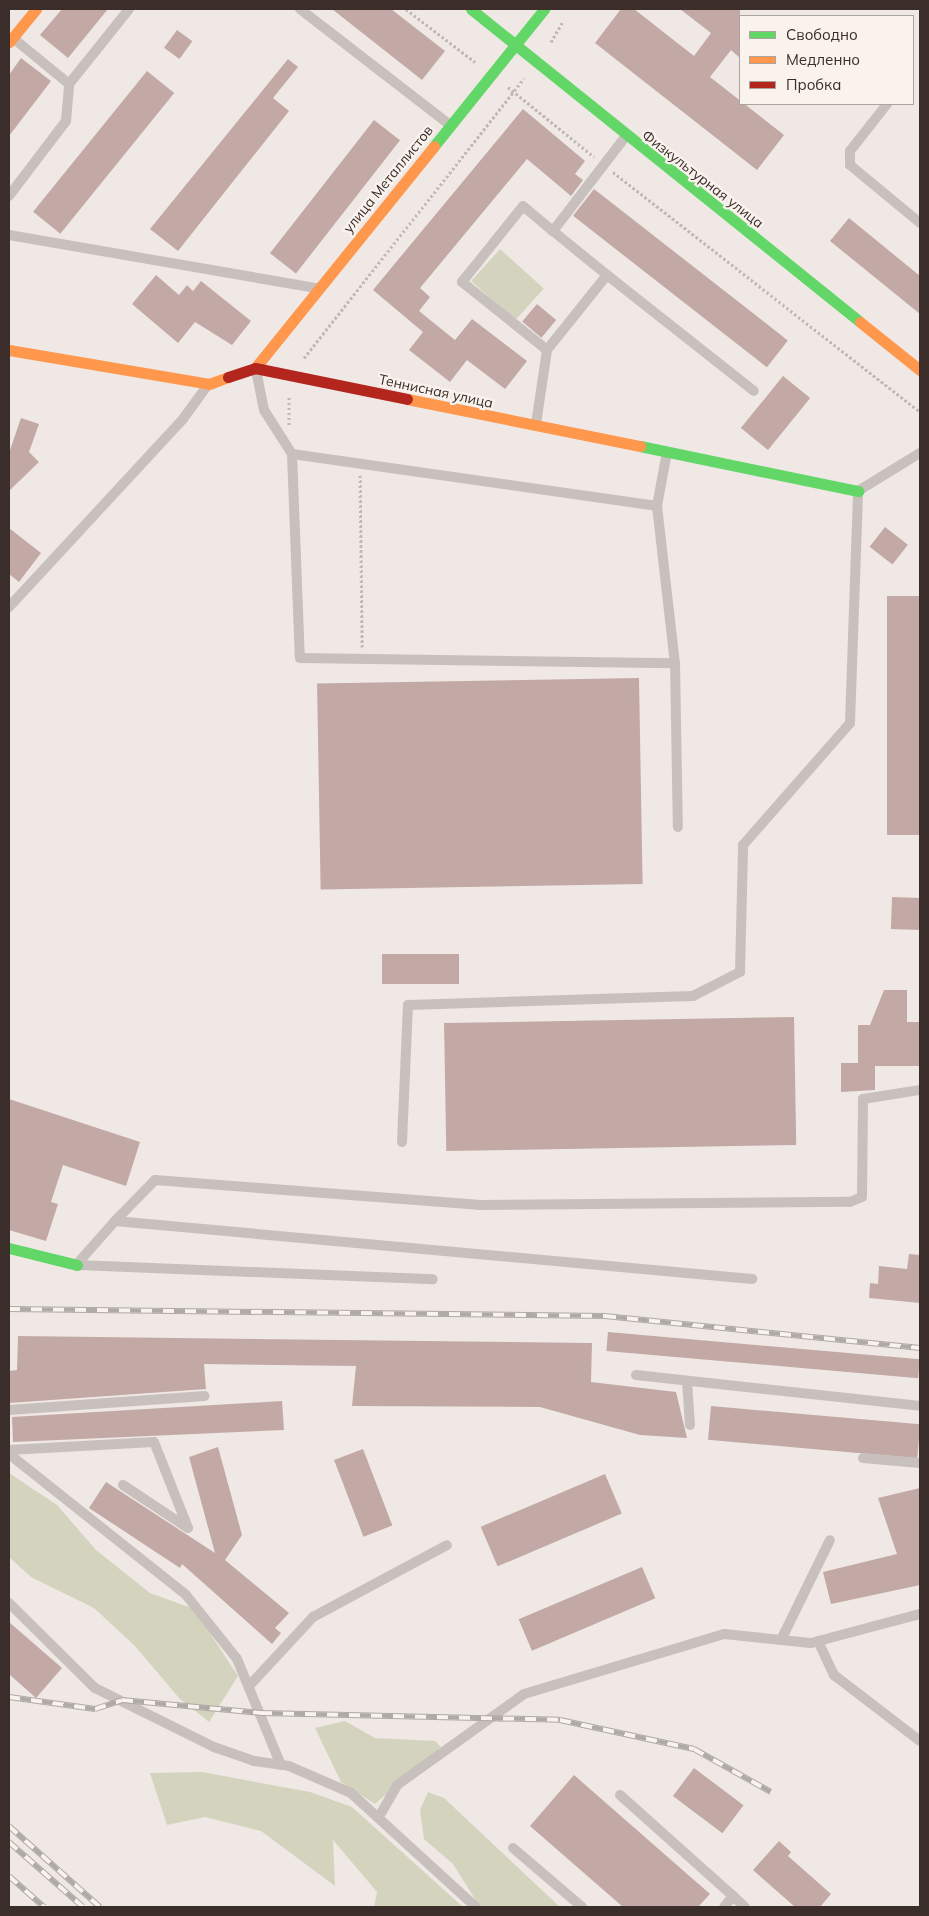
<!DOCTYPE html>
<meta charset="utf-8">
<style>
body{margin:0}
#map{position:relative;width:929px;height:1916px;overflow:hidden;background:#efe8e4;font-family:Mulish,sans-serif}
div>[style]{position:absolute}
.green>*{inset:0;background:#d4d4be;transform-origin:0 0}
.building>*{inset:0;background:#c2a9a6;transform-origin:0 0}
.path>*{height:3px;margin-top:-1.5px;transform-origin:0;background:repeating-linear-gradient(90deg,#c1b9b5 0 2.5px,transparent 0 5px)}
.lane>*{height:10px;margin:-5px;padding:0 5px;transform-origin:5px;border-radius:5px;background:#c8c0bd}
.fast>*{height:11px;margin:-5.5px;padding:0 5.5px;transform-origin:5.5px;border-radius:5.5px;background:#63d668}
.slow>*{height:11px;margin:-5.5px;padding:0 5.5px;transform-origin:5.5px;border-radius:5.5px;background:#ff974d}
.jam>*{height:11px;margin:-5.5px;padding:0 5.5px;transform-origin:5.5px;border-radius:5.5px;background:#b3261e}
.rail>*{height:5.5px;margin-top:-2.75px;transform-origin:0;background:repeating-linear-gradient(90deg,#faf2ed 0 11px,#b0aaa7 0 22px);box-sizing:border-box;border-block:1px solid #b0aaa7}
span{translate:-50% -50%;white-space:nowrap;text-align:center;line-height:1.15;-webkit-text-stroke:4.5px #faf2ed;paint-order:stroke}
.street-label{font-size:14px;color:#3a2d2a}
.frame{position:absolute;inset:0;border:10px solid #3a2d2a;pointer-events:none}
.legend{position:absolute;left:739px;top:15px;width:175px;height:90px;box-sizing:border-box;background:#faf2ed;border:1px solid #ada39f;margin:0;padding:6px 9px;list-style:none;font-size:15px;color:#3a2d2a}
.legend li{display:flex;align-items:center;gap:10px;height:25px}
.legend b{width:25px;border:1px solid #ada39f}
</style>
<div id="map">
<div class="green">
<i style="left:500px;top:249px;width:59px;height:43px;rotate:42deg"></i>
<i style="clip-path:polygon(9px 1473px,57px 1505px,96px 1550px,150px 1593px,194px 1609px,238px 1676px,209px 1722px,179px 1698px,135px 1646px,94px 1608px,31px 1577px,9px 1557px)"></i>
<i style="clip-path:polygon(345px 1721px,375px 1738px,435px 1741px,441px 1747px,375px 1804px,341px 1782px,315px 1728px)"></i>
<i style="clip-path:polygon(202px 1772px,310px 1792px,352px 1807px,463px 1907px,374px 1907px,377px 1892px,333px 1840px,335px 1886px,261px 1831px,205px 1817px,167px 1825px,150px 1773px)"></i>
<i style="clip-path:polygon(428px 1792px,444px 1798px,560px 1907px,480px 1907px,453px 1864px,424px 1839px,420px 1810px)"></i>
</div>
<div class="building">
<i style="clip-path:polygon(62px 9px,108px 9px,68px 58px,40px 35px)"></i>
<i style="clip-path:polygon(332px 9px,391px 9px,445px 51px,422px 80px)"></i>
<i style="clip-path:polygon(621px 9px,634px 9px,694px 56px,711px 33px,680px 9px,740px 9px,740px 58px,731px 50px,710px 77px,784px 135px,757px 170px,595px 43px)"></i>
<i style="left:177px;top:30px;width:19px;height:22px;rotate:36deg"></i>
<i style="clip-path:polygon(21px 58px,51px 81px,9px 136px,9px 75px)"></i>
<i style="clip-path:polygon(288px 59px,298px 67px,273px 98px,289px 111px,178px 251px,150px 229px)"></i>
<i style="left:147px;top:71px;width:35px;height:181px;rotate:39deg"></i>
<i style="clip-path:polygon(523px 109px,585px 161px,575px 174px,583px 180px,571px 196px,527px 159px,420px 288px,430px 297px,419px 311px,455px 340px,472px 319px,527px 361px,505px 389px,467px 360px,450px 382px,409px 350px,423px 332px,373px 290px)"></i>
<i style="left:374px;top:120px;width:33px;height:169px;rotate:38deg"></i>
<i style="left:594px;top:189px;width:246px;height:34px;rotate:38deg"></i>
<i style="clip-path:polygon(849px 218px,920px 276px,920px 314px,830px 241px)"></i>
<i style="clip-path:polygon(156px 275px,179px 295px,187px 285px,193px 291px,201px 281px,251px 321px,232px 345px,195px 322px,178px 343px,132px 304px)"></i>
<i style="left:537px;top:304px;width:25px;height:23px;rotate:40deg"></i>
<i style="left:783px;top:376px;width:35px;height:67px;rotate:39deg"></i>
<i style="clip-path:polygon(21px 418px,39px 424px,29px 452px,39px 462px,9px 491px,9px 453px)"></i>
<i style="left:885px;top:527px;width:29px;height:25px;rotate:38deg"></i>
<i style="clip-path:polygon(9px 528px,41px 553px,19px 582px,9px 574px)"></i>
<i style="left:887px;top:596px;width:33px;height:239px"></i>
<i style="left:639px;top:678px;width:206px;height:322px;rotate:89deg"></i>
<i style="left:892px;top:897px;width:28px;height:32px;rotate:2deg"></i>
<i style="left:459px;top:954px;width:30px;height:77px;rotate:90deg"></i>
<i style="clip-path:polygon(884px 990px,907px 990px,907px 1022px,920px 1022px,920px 1066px,875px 1066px,875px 1090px,841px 1092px,841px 1063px,858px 1063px,858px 1025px,870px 1025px)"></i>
<i style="left:794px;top:1017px;width:128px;height:350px;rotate:89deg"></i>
<i style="clip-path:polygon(9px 1099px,140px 1142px,126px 1186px,63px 1165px,51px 1202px,58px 1204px,46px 1241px,9px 1230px)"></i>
<i style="clip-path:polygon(909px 1254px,920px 1255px,920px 1303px,869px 1298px,870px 1283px,878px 1284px,879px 1266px,907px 1269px)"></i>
<i style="left:608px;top:1332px;width:313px;height:19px;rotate:5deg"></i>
<i style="clip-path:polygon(18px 1336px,592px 1343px,591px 1382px,676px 1392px,687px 1438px,640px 1435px,540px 1407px,352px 1406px,356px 1366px,204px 1364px,206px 1389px,9px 1403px,9px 1371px,17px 1370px)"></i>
<i style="clip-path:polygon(282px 1401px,284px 1430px,13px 1442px,12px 1417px)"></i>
<i style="left:711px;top:1406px;width:210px;height:34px;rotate:5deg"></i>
<i style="clip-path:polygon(218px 1447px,242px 1535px,225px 1560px,289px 1613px,275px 1628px,281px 1633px,272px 1644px,182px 1564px,180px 1568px,89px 1508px,106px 1482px,215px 1553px,189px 1457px)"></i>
<i style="left:363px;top:1449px;width:82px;height:31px;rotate:69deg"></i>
<i style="left:605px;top:1474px;width:43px;height:135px;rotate:67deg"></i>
<i style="clip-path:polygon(920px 1488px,920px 1585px,831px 1604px,823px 1572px,897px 1554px,878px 1498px)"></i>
<i style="left:642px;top:1567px;width:34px;height:134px;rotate:67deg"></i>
<i style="clip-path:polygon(9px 1622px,62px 1668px,36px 1698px,9px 1674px)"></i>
<i style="left:694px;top:1768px;width:62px;height:35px;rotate:37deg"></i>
<i style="clip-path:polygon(574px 1775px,710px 1894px,698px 1907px,623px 1907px,530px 1826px)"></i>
<i style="clip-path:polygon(779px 1841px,791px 1852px,788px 1856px,831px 1894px,820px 1907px,795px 1907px,753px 1870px)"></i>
</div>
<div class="path">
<i style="left:406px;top:9px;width:87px;rotate:37.5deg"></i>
<i style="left:551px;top:42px;width:24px;rotate:-60deg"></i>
<i style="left:508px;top:87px;width:111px;rotate:39.1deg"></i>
<i style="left:613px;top:172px;width:390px;rotate:38deg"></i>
<i style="left:304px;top:358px;width:356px;rotate:-51.8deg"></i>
<i style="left:289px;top:425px;width:28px;rotate:-90deg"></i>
<i style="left:360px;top:475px;width:172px;rotate:89.3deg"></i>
</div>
<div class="lane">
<i style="left:300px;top:9px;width:190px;rotate:37.7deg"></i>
<i style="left:13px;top:38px;width:72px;rotate:39.4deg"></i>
<i style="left:887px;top:104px;width:60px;rotate:128.2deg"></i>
<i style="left:850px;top:151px;width:14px;rotate:90deg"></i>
<i style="left:850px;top:165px;width:91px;rotate:39.6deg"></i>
<i style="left:9px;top:196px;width:94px;rotate:-52.8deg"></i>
<i style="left:66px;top:121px;width:37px;rotate:-85deg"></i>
<i style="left:69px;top:84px;width:96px;rotate:-51.3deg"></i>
<i style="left:553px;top:231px;width:70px;rotate:39.2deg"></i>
<i style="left:607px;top:275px;width:96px;rotate:128.7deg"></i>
<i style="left:547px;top:350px;width:109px;rotate:-141.3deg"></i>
<i style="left:462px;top:282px;width:97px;rotate:-51.2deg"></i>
<i style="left:523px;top:206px;width:39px;rotate:40deg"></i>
<i style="left:553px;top:231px;width:118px;rotate:-52.5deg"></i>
<i style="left:9px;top:235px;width:312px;rotate:9.8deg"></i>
<i style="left:607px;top:275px;width:187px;rotate:38.3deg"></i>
<i style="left:256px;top:370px;width:41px;rotate:78.7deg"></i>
<i style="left:264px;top:410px;width:52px;rotate:57.5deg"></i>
<i style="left:292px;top:454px;width:369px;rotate:8.1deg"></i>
<i style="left:536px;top:424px;width:75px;rotate:-81.5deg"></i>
<i style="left:667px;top:452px;width:55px;rotate:100.5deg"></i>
<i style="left:657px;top:506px;width:158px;rotate:83.5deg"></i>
<i style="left:675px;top:663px;width:164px;rotate:89deg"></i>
<i style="left:292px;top:454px;width:204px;rotate:87.8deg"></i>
<i style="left:300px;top:658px;width:375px;rotate:0.8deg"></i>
<i style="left:9px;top:607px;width:256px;rotate:-47.2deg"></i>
<i style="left:183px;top:419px;width:41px;rotate:-54deg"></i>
<i style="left:402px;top:1142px;width:137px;rotate:-87.5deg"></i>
<i style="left:408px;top:1005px;width:285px;rotate:-1.8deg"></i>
<i style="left:693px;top:996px;width:53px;rotate:-27.1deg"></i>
<i style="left:740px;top:972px;width:127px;rotate:-88.6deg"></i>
<i style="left:743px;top:845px;width:162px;rotate:-48.7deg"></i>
<i style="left:850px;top:723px;width:232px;rotate:-88deg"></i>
<i style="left:858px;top:491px;width:73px;rotate:-31.5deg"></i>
<i style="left:115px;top:1221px;width:57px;rotate:-45.7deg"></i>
<i style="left:155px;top:1180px;width:324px;rotate:4.4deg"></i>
<i style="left:478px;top:1205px;width:372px;rotate:-0.5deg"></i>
<i style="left:850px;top:1202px;width:13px;rotate:-23deg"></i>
<i style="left:862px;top:1197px;width:98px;rotate:-89.4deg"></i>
<i style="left:863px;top:1099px;width:58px;rotate:-9deg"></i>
<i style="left:77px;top:1264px;width:57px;rotate:-48.5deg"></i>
<i style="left:115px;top:1221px;width:640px;rotate:5.2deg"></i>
<i style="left:78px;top:1265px;width:355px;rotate:2.3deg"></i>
<i style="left:636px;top:1375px;width:286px;rotate:6.2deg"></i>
<i style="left:687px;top:1381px;width:44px;rotate:86.1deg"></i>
<i style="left:9px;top:1410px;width:196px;rotate:-4.1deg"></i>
<i style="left:9px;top:1450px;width:145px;rotate:-3.2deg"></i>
<i style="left:154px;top:1442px;width:92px;rotate:68.4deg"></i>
<i style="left:9px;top:1454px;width:226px;rotate:38.5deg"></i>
<i style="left:186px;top:1595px;width:82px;rotate:51.4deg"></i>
<i style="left:237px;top:1659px;width:115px;rotate:67.5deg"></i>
<i style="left:863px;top:1458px;width:57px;rotate:5deg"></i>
<i style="left:123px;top:1485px;width:78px;rotate:33.5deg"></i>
<i style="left:9px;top:1603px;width:121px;rotate:44.7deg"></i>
<i style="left:95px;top:1688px;width:133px;rotate:26.4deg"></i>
<i style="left:214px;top:1747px;width:42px;rotate:19.3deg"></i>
<i style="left:254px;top:1761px;width:35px;rotate:8deg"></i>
<i style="left:289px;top:1766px;width:68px;rotate:23.5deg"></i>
<i style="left:351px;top:1793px;width:169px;rotate:42.4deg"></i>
<i style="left:781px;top:1640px;width:111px;rotate:-63.9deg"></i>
<i style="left:818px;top:1641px;width:38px;rotate:65deg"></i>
<i style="left:834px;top:1675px;width:108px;rotate:37.5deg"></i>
<i style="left:249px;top:1686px;width:94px;rotate:-47.2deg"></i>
<i style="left:313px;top:1617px;width:152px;rotate:-28.2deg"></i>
<i style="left:620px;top:1795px;width:152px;rotate:41.8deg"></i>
<i style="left:733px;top:1896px;width:14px;rotate:129deg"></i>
<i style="left:380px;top:1815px;width:34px;rotate:-60deg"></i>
<i style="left:397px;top:1785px;width:156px;rotate:-35.6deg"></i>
<i style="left:524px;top:1694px;width:209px;rotate:-16.7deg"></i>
<i style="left:724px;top:1634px;width:87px;rotate:5.9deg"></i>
<i style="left:811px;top:1643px;width:113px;rotate:-14.9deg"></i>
<i style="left:513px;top:1848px;width:91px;rotate:40.5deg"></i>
<i style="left:733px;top:1896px;width:16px;rotate:43deg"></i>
</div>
<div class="fast">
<i style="left:471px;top:9px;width:499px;rotate:38.8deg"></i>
<i style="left:434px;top:146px;width:176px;rotate:-51.2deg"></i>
<i style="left:640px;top:446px;width:223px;rotate:11.7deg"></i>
<i style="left:9px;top:1248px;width:70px;rotate:14deg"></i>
</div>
<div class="slow">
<i style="left:9px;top:42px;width:43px;rotate:-50.7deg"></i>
<i style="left:860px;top:322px;width:77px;rotate:38.7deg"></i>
<i style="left:9px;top:350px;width:203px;rotate:9.6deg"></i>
<i style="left:209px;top:384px;width:20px;rotate:-20deg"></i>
<i style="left:255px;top:368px;width:285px;rotate:-51.1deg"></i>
<i style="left:407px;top:399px;width:238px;rotate:11.4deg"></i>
</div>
<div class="jam">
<i style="left:228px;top:377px;width:28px;rotate:-18deg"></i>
<i style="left:255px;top:368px;width:155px;rotate:11.5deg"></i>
</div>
<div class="rail">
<i style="left:9px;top:1309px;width:596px;rotate:0.67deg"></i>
<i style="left:605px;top:1316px;width:317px;rotate:5.8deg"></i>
<i style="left:9px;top:1697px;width:87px;rotate:7.9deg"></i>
<i style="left:95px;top:1709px;width:28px;rotate:-18deg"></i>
<i style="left:122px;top:1700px;width:140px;rotate:5.3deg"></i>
<i style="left:261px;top:1713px;width:299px;rotate:1.3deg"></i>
<i style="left:560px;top:1720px;width:137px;rotate:12.2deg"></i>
<i style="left:694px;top:1749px;width:88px;rotate:29.2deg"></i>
<i style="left:9px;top:1826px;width:122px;rotate:41.7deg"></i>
<i style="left:9px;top:1842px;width:98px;rotate:41.3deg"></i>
<i style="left:9px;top:1876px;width:47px;rotate:41.5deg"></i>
</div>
<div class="street-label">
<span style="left:388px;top:179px;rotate:-51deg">улица Металлистов</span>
<span style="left:703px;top:179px;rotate:38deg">Физкультурная улица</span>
<span style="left:436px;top:391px;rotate:12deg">Теннисная улица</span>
</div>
<div class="frame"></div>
<ul class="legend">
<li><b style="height:6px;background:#63d668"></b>Свободно</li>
<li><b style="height:6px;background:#ff974d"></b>Медленно</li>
<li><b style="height:6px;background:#b3261e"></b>Пробка</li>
</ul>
</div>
